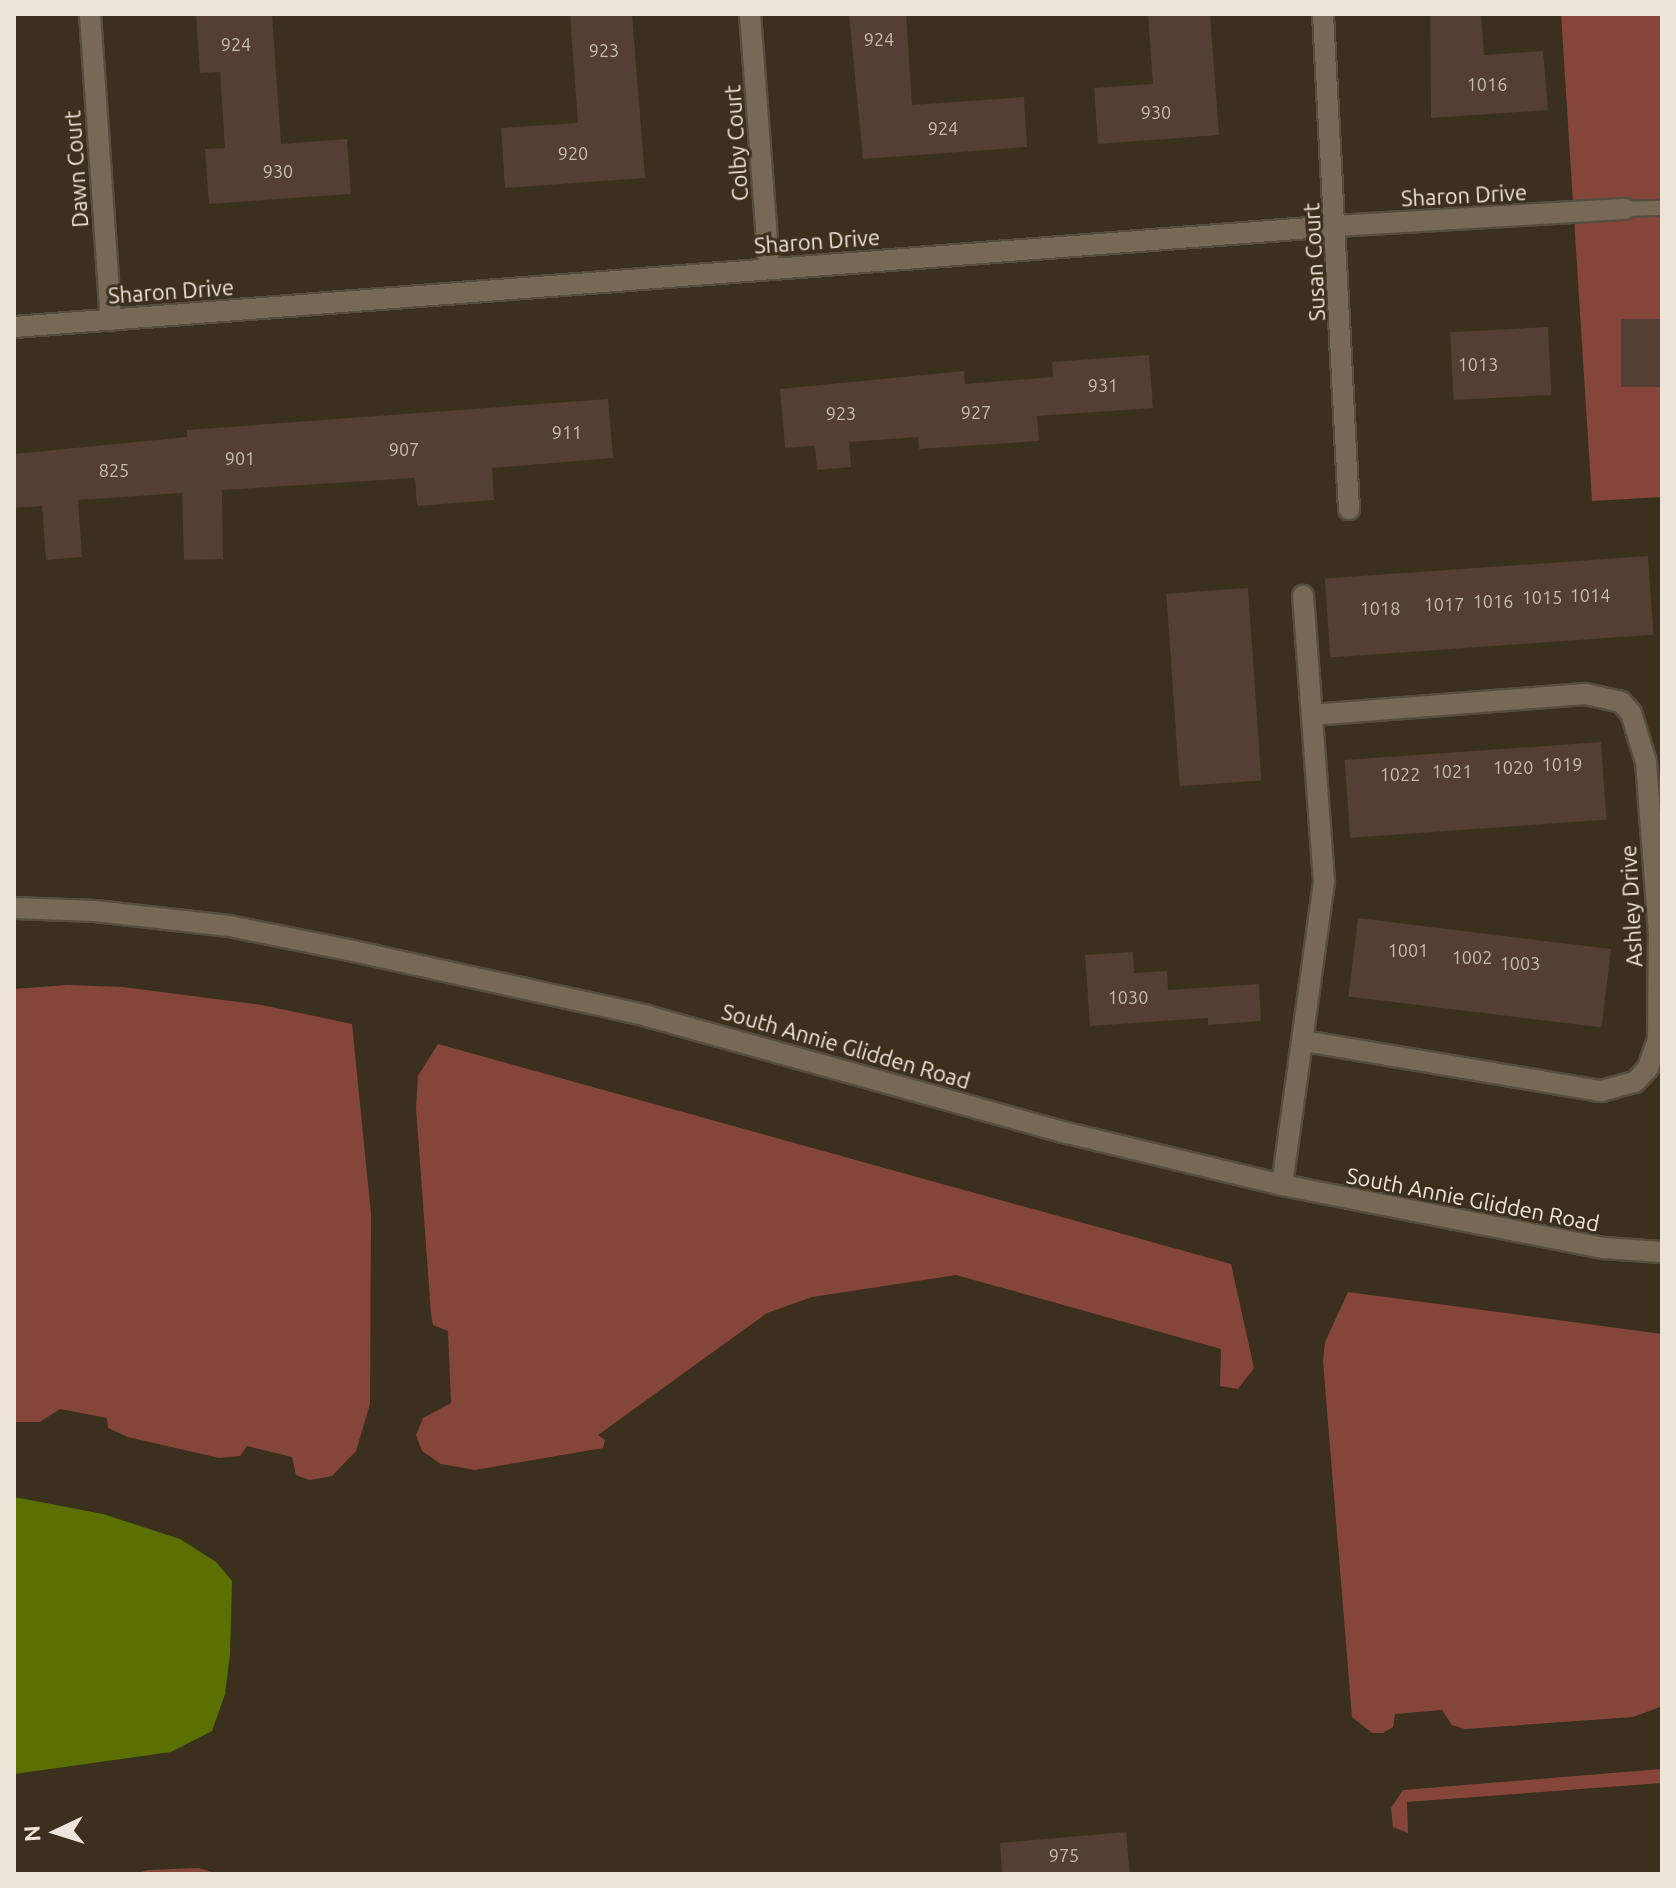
<!DOCTYPE html>
<style>
body{margin:0}
#map{position:relative;width:1676px;height:1888px;overflow:hidden;background:#3b2f1d;font-family:Ubuntu,sans-serif}
div>[style]{position:absolute}
.green>*{inset:0;background:#86453b}
.water>*{inset:0;background:#5a7102}
.building>*{inset:0;background:#533f33;transform-origin:0 0}
.roads{filter:drop-shadow(2px 0 #574d3d) drop-shadow(-2px 0 #574d3d) drop-shadow(0 2px #574d3d) drop-shadow(0 -2px #574d3d)}
.lane>*{height:14px;margin:-7px;padding:0 7px;transform-origin:7px;border-radius:7px;background:#776956}
.street>*{height:20px;margin:-10px;padding:0 10px;transform-origin:10px;border-radius:10px;background:#776956}
.secondary>*{height:20px;margin:-10px;padding:0 10px;transform-origin:10px;border-radius:10px;background:#776956}
span{translate:-50% -50%;white-space:nowrap;text-align:center;line-height:1.15;-webkit-text-stroke:6px #3b2f1d;paint-order:stroke}
.number-label{font-size:18px;color:#c6bcb0}
.number-label span{-webkit-text-stroke-width:0}
.street-label{font-size:22px;color:#ede5da}
.frame{position:absolute;inset:0;border:16px solid #ede5da;pointer-events:none}
.north{position:absolute;left:16px;top:1792px;width:80px;height:80px;-webkit-text-stroke:6px #3b2f1d;paint-order:stroke;rotate:266deg;font-size:22px;font-weight:700;line-height:32px;text-align:center;color:#ede5da}
.north::after{content:'';display:block;margin:auto;width:28px;height:36px;background:#ede5da;clip-path:polygon(50% 0,100% 100%,50% 72%,0 100%)}
</style>
<div id="map">
<div class="green">
<i style="clip-path:polygon(1561px 14px,1662px 14px,1662px 497px,1592px 501px)"></i>
<i style="clip-path:polygon(67px 985px,123px 987px,262px 1005px,352px 1024px,371px 1214px,370px 1404px,356px 1451px,332px 1476px,310px 1480px,296px 1475px,292px 1457px,247px 1446px,240px 1456px,219px 1458px,128px 1437px,108px 1428px,107px 1418px,60px 1409px,40px 1422px,14px 1422px,14px 989px)"></i>
<i style="clip-path:polygon(438px 1044px,1231px 1264px,1254px 1368px,1238px 1389px,1220px 1386px,1221px 1349px,956px 1275px,812px 1297px,767px 1313px,598px 1435px,605px 1440px,603px 1448px,475px 1470px,441px 1464px,422px 1451px,416px 1435px,423px 1418px,451px 1403px,448px 1331px,433px 1325px,431px 1314px,416px 1108px,418px 1076px)"></i>
<i style="clip-path:polygon(1348px 1292px,1662px 1334px,1660px 1707px,1633px 1717px,1465px 1729px,1452px 1725px,1442px 1710px,1395px 1714px,1393px 1727px,1383px 1733px,1372px 1733px,1352px 1717px,1323px 1361px,1325px 1342px)"></i>
<i style="clip-path:polygon(1662px 1769px,1662px 1783px,1407px 1802px,1408px 1833px,1393px 1827px,1391px 1808px,1403px 1790px)"></i>
<i style="clip-path:polygon(199px 1868px,218px 1874px,134px 1874px,148px 1870px)"></i>
</div>
<div class="water">
<i style="clip-path:polygon(14px 1497px,103px 1514px,180px 1539px,216px 1562px,232px 1581px,230px 1654px,225px 1694px,212px 1731px,171px 1752px,14px 1774px)"></i>
</div>
<div class="building">
<i style="clip-path:polygon(272px 14px,281px 144px,347px 139px,351px 194px,209px 204px,205px 149px,225px 148px,220px 72px,200px 73px,196px 16px)"></i>
<i style="clip-path:polygon(570px 14px,632px 14px,645px 178px,505px 188px,501px 128px,578px 123px)"></i>
<i style="clip-path:polygon(849px 14px,906px 14px,912px 105px,1024px 97px,1027px 147px,863px 159px)"></i>
<i style="clip-path:polygon(1148px 14px,1210px 14px,1219px 135px,1098px 144px,1094px 88px,1153px 84px)"></i>
<i style="clip-path:polygon(1430px 14px,1481px 14px,1484px 55px,1543px 51px,1548px 110px,1431px 118px)"></i>
<i style="left:1662px;top:319px;width:68px;height:41px;rotate:90deg"></i>
<i style="left:1548px;top:327px;width:68px;height:98px;rotate:87deg"></i>
<i style="clip-path:polygon(1149px 355px,1153px 408px,1037px 416px,1039px 441px,919px 449px,918px 437px,849px 442px,851px 467px,817px 470px,815px 446px,785px 448px,780px 389px,964px 371px,965px 384px,1053px 377px,1052px 362px)"></i>
<i style="clip-path:polygon(608px 399px,613px 458px,492px 468px,494px 500px,417px 506px,415px 478px,222px 490px,223px 559px,184px 560px,182px 493px,78px 500px,82px 557px,46px 560px,42px 506px,14px 508px,14px 454px,187px 437px,187px 430px)"></i>
<i style="left:1648px;top:556px;width:79px;height:324px;rotate:86deg"></i>
<i style="left:1248px;top:588px;width:193px;height:82px;rotate:86deg"></i>
<i style="left:1601px;top:742px;width:78px;height:257px;rotate:86deg"></i>
<i style="left:1358px;top:918px;width:255px;height:79px;rotate:7deg"></i>
<i style="clip-path:polygon(1133px 952px,1134px 973px,1167px 971px,1168px 990px,1259px 984px,1261px 1021px,1208px 1025px,1208px 1018px,1090px 1026px,1085px 955px)"></i>
<i style="clip-path:polygon(1126px 1832px,1130px 1874px,1002px 1874px,1000px 1843px)"></i>
</div>
<div class="roads">
<div class="lane">
<i style="left:1625px;top:209px;width:37px;rotate:-2deg"></i>
</div>
<div class="street">
<i style="left:90px;top:14px;width:307px;rotate:86.1deg"></i>
<i style="left:750px;top:14px;width:255px;rotate:85.7deg"></i>
<i style="left:1323px;top:14px;width:496px;rotate:87deg"></i>
<i style="left:14px;top:327px;width:1327px;rotate:-4.37deg"></i>
<i style="left:1337px;top:226px;width:289px;rotate:-3.4deg"></i>
<i style="left:1304px;top:1041px;width:301px;rotate:9.6deg"></i>
<i style="left:1601px;top:1091px;width:35px;rotate:-15deg"></i>
<i style="left:1635px;top:1082px;width:19px;rotate:-47deg"></i>
<i style="left:1648px;top:1068px;width:31px;rotate:-71deg"></i>
<i style="left:1658px;top:1039px;width:105px;rotate:-89.5deg"></i>
<i style="left:1659px;top:934px;width:172px;rotate:-94.3deg"></i>
<i style="left:1646px;top:762px;width:51px;rotate:-107deg"></i>
<i style="left:1631px;top:713px;width:15px;rotate:-132deg"></i>
<i style="left:1621px;top:702px;width:37px;rotate:-167deg"></i>
<i style="left:1585px;top:694px;width:274px;rotate:175.6deg"></i>
<i style="left:1282px;top:1185px;width:307px;rotate:-82.1deg"></i>
<i style="left:1324px;top:881px;width:286px;rotate:-94.2deg"></i>
</div>
<div class="secondary">
<i style="left:14px;top:908px;width:81px;rotate:2.1deg"></i>
<i style="left:95px;top:911px;width:135px;rotate:6.4deg"></i>
<i style="left:229px;top:926px;width:121px;rotate:11.4deg"></i>
<i style="left:348px;top:950px;width:306px;rotate:12.4deg"></i>
<i style="left:647px;top:1016px;width:436px;rotate:15.6deg"></i>
<i style="left:1067px;top:1133px;width:221px;rotate:13.6deg"></i>
<i style="left:1282px;top:1185px;width:328px;rotate:11.1deg"></i>
<i style="left:1604px;top:1248px;width:58px;rotate:3.9deg"></i>
</div>
</div>
<div class="number-label">
<span style="left:879px;top:39px">924</span>
<span style="left:236px;top:44px">924</span>
<span style="left:604px;top:50px">923</span>
<span style="left:1487px;top:84px">1016</span>
<span style="left:1156px;top:112px">930</span>
<span style="left:943px;top:128px">924</span>
<span style="left:573px;top:153px">920</span>
<span style="left:278px;top:171px">930</span>
<span style="left:1478px;top:364px">1013</span>
<span style="left:1103px;top:385px">931</span>
<span style="left:976px;top:412px">927</span>
<span style="left:841px;top:413px">923</span>
<span style="left:567px;top:432px">911</span>
<span style="left:404px;top:449px">907</span>
<span style="left:240px;top:458px">901</span>
<span style="left:114px;top:470px">825</span>
<span style="left:1590px;top:595px">1014</span>
<span style="left:1542px;top:597px">1015</span>
<span style="left:1493px;top:601px">1016</span>
<span style="left:1444px;top:604px">1017</span>
<span style="left:1380px;top:608px">1018</span>
<span style="left:1562px;top:764px">1019</span>
<span style="left:1513px;top:767px">1020</span>
<span style="left:1452px;top:771px">1021</span>
<span style="left:1400px;top:774px">1022</span>
<span style="left:1408px;top:950px">1001</span>
<span style="left:1472px;top:957px">1002</span>
<span style="left:1520px;top:963px">1003</span>
<span style="left:1128px;top:997px">1030</span>
<span style="left:1064px;top:1855px">975</span>
</div>
<div class="street-label">
<span style="left:736px;top:143px;rotate:-94deg">Colby Court</span>
<span style="left:76px;top:169px;rotate:-94deg">Dawn Court</span>
<span style="left:1464px;top:195px;rotate:-3deg">Sharon Drive</span>
<span style="left:817px;top:241px;rotate:-4deg">Sharon Drive</span>
<span style="left:1314px;top:262px;rotate:-93deg">Susan Court</span>
<span style="left:171px;top:291px;rotate:-4deg">Sharon Drive</span>
<span style="left:1631px;top:906px;rotate:-93deg">Ashley Drive</span>
<span style="left:846px;top:1046px;rotate:16deg">South Annie Glidden Road</span>
<span style="left:1473px;top:1199px;rotate:11deg">South Annie Glidden Road</span>
</div>
<div class="frame"></div>
<div class="north">N</div>
</div>
